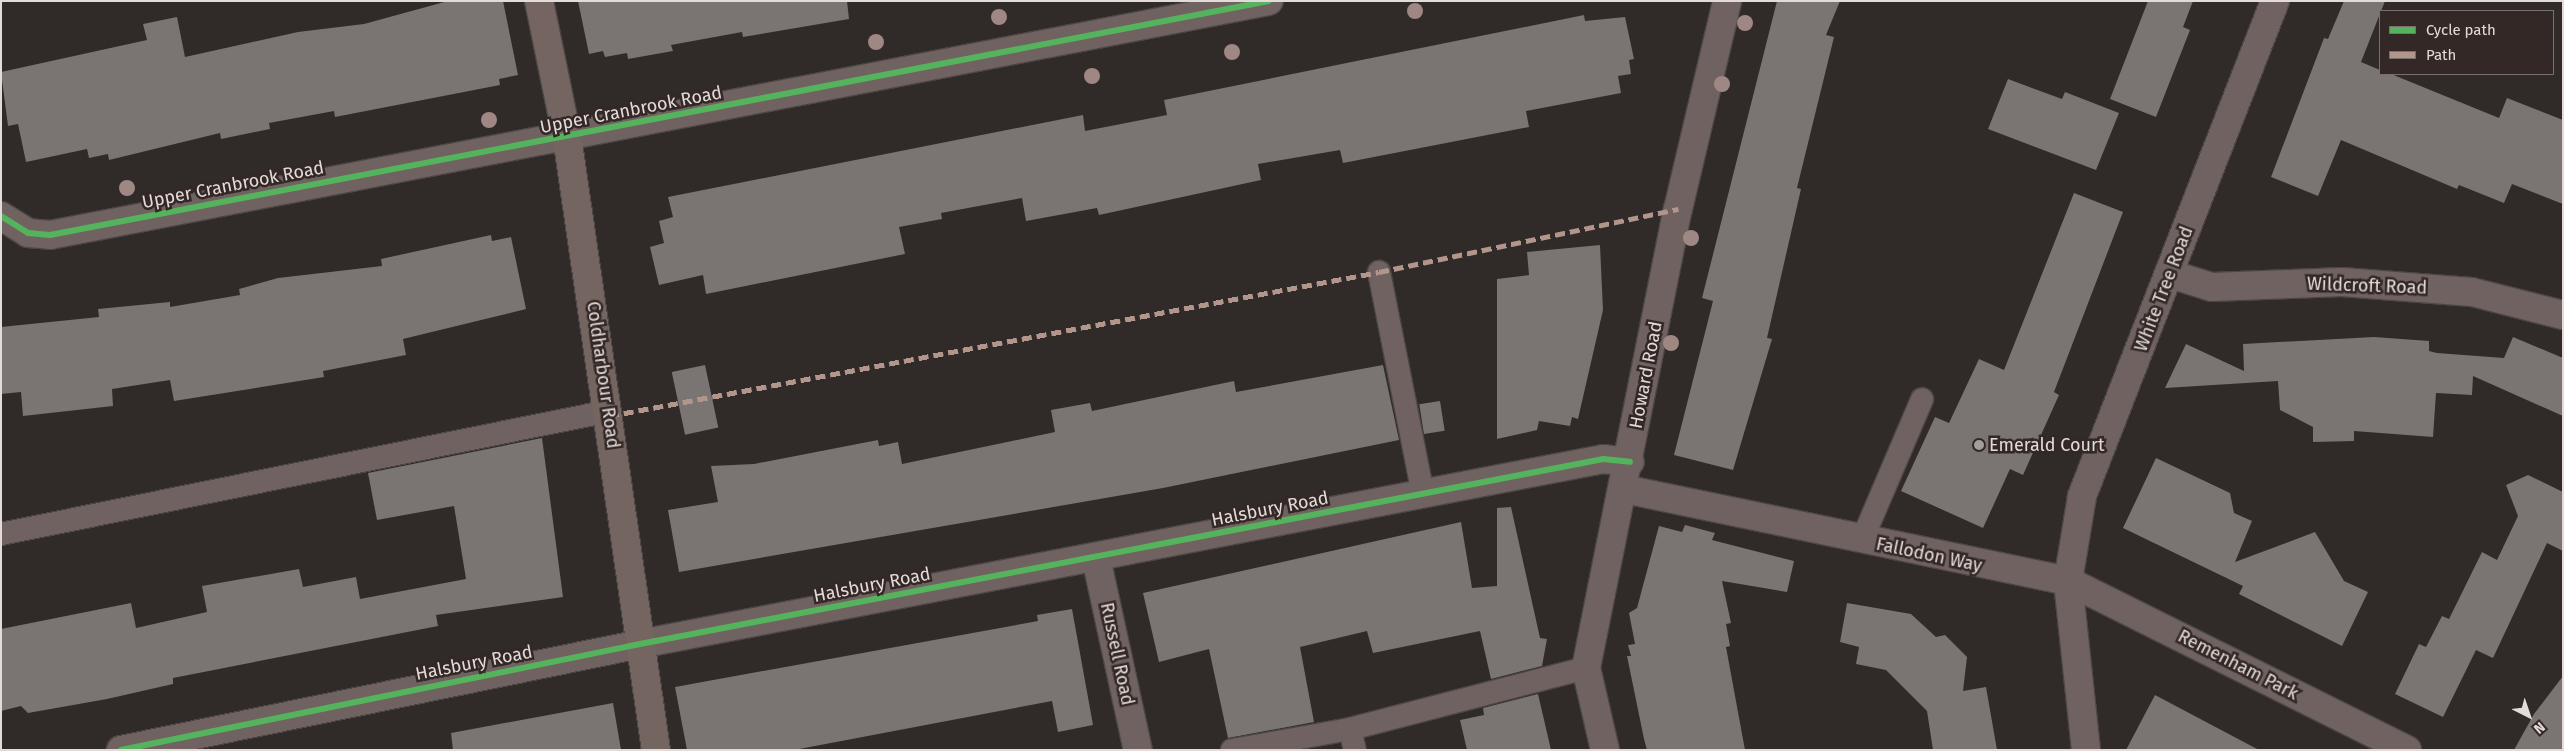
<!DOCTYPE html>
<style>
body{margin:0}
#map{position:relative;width:2564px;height:751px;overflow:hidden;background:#302a29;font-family:"Fira Sans",sans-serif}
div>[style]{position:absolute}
.building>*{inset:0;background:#7a7473;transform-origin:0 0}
.roads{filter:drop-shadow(1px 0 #4c4746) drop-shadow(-1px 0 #4c4746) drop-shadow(0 1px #4c4746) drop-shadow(0 -1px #4c4746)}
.lane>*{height:22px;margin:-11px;padding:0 11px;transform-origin:11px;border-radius:11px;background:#706260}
.street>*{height:28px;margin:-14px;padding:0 14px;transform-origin:14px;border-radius:14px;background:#706260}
.secondary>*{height:28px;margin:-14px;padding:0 14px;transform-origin:14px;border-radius:14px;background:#746561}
.quiet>*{height:5px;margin-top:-2.5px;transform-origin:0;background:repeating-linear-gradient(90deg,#b2968c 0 10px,transparent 0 15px)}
.cycleway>*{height:6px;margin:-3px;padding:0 3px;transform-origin:3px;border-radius:3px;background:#56b35d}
.trees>*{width:16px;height:16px;margin:-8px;border-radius:50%;background:#9f8783}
.dots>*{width:14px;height:14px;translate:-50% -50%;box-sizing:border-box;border:2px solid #332826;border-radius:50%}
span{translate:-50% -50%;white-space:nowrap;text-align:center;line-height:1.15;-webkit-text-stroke:5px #332826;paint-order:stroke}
.street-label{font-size:18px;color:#e3dbd9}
.poi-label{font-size:18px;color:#e3dbd9}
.left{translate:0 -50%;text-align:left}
.frame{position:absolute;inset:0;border:2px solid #e3dbd9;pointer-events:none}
.legend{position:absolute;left:2379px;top:10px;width:175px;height:65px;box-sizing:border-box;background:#332826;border:1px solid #79706e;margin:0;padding:6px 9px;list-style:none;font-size:15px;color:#e3dbd9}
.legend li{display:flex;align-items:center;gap:10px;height:25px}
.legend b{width:25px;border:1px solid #79706e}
.north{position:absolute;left:2504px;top:691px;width:50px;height:50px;-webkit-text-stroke:4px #332826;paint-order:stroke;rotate:139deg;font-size:14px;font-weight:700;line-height:20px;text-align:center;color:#e3dbd9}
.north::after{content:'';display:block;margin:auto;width:18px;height:22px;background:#e3dbd9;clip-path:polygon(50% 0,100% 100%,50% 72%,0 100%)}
</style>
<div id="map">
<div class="building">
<i style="clip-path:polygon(448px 1px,503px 1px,518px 75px,499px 79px,500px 85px,335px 117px,334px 111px,269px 123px,270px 129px,221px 139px,220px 133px,109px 160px,108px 154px,89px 158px,87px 149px,26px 162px,18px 124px,8px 126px,1px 72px,147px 40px,143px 24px,177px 17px,185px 57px,298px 32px,364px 24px)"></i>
<i style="clip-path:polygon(578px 1px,847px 1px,849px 19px,743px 37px,742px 32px,671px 45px,673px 51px,628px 59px,627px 53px,605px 57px,603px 51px,589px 54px)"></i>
<i style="clip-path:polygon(1777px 1px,1840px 1px,1826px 35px,1834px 37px,1797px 188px,1801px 189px,1767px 338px,1772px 339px,1733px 470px,1674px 455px,1713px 301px,1702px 298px)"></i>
<i style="clip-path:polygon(2148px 1px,2193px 1px,2183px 27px,2190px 30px,2156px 117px,2110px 99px)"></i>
<i style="clip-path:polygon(2344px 1px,2385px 1px,2361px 62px,2380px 70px,2380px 74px,2391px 74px,2499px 118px,2507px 98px,2563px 120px,2563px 204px,2512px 184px,2504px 203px,2459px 185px,2457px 189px,2341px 140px,2318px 196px,2271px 177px,2324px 38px,2328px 39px)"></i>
<i style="clip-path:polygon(1584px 15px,1585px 21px,1625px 17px,1634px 59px,1629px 60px,1631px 74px,1618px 76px,1621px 93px,1526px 111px,1529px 127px,1343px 163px,1340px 150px,1258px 164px,1261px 180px,1099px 215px,1097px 208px,1026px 221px,1022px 198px,941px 213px,942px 219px,899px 227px,905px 254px,706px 294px,703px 275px,659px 285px,650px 247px,664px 243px,659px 221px,673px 217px,668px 197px,1083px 115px,1085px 131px,1167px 115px,1164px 100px)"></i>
<i style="clip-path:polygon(2008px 79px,2062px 99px,2065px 92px,2119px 113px,2096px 170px,1988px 129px)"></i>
<i style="clip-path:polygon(2074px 193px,2123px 212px,2054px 392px,2059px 395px,2023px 475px,2010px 469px,1983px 528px,1901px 491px,1935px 417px,1949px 423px,1979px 359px,2004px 370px)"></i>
<i style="clip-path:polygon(491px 235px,492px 241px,511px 237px,526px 309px,403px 339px,406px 355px,323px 371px,324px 377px,174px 401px,170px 380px,112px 389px,113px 406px,23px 416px,21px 392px,1px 394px,1px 327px,99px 317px,98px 309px,170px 302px,170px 307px,240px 295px,239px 289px,278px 278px,382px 266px,381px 259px)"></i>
<i style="clip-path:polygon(1600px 245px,1603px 310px,1578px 419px,1572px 417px,1570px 426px,1539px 421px,1537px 430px,1497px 439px,1497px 279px,1529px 275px,1527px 252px)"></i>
<i style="clip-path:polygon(2374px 337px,2429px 341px,2429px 351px,2437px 353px,2504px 358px,2513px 337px,2563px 358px,2563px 416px,2473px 376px,2472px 395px,2436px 393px,2433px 437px,2354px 431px,2354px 441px,2313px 442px,2313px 427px,2280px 410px,2278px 381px,2165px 388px,2186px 344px,2244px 371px,2243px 344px)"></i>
<i style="left:705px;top:365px;width:64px;height:34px;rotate:78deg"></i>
<i style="clip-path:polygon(1383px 365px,1399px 440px,1163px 488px,679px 572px,668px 510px,718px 502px,711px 466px,754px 464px,878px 440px,879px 446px,898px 442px,902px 464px,1055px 432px,1051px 410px,1090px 403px,1092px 411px,1234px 381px,1236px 392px)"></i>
<i style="left:1440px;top:401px;width:30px;height:21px;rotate:81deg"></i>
<i style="clip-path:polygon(542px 438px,563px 597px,436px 615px,438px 626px,173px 678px,173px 684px,107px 699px,28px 713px,21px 706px,1px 711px,1px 629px,131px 603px,136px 628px,207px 612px,202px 586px,299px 569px,303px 587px,356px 577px,360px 599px,466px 579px,454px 506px,377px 520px,368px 473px)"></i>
<i style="clip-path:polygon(2156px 458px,2230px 493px,2234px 513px,2252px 521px,2235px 562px,2315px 532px,2344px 581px,2368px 592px,2342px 646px,2239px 594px,2243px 586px,2123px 528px)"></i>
<i style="clip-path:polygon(2528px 475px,2563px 492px,2563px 551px,2547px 543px,2493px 658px,2476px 650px,2443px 717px,2395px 694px,2419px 644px,2426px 647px,2442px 616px,2449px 619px,2482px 552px,2497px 560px,2518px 516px,2506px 485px)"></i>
<i style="clip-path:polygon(1511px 507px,1540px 638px,1547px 639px,1542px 666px,1491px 679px,1480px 631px,1373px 653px,1367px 631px,1300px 647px,1314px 722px,1228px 738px,1209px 649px,1159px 662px,1143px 593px,1461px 522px,1472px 588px,1497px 586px,1497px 508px)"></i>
<i style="clip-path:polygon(1685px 525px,1715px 533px,1712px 540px,1794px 561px,1787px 592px,1722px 581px,1731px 623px,1726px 624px,1730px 646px,1726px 647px,1745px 750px,1647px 750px,1644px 739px,1627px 656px,1631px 656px,1628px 645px,1635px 644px,1629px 613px,1637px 608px,1659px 526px,1682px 532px)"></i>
<i style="clip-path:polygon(1847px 603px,1911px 614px,1936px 637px,1945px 635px,1967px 657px,1963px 691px,1986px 687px,1997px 750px,1933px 750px,1927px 711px,1886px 670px,1856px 664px,1859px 647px,1840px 642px)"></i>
<i style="clip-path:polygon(1072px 609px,1093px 725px,1058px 732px,1052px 701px,794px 750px,687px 750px,675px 687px,1038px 621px,1037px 615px)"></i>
<i style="clip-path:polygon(2563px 676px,2563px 750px,2514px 750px,2534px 714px)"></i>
<i style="clip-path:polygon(1538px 694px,1551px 750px,1467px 750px,1460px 720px,1484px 715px,1483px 708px)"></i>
<i style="clip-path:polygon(2155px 695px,2259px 750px,2126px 750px)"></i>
<i style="clip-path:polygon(613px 703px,621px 750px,453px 750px,451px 733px)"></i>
</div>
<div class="roads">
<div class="lane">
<i style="left:1379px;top:272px;width:227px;rotate:78.8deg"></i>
<i style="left:1px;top:534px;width:620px;rotate:-11.44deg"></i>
<i style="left:1862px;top:540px;width:153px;rotate:-66.9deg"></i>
<i style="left:1350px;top:729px;width:22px;rotate:77deg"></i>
<i style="left:1232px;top:750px;width:120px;rotate:-10.1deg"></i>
<i style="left:1350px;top:729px;width:244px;rotate:-14.5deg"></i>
</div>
<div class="street">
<i style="left:1px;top:216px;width:32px;rotate:32deg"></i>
<i style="left:28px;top:233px;width:22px;rotate:5deg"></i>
<i style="left:50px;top:235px;width:1241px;rotate:-10.87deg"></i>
<i style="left:2170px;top:274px;width:44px;rotate:17.2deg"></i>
<i style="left:2212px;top:287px;width:130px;rotate:-2.2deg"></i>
<i style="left:2342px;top:282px;width:130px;rotate:4.4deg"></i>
<i style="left:2472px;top:292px;width:94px;rotate:14.2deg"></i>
<i style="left:1624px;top:489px;width:453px;rotate:11.7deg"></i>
<i style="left:2068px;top:581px;width:379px;rotate:26.5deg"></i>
<i style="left:1096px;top:558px;width:197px;rotate:77.7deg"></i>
<i style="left:121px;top:750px;width:530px;rotate:-11.54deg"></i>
<i style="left:640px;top:644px;width:981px;rotate:-10.87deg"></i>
<i style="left:1603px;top:459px;width:27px;rotate:6deg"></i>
<i style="left:1605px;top:750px;width:84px;rotate:-103deg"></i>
<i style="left:1586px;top:668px;width:468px;rotate:-78.7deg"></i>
<i style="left:1678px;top:209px;width:214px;rotate:-76.7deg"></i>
<i style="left:2086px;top:750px;width:170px;rotate:-96.1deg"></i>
<i style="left:2068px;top:581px;width:86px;rotate:-80.6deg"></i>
<i style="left:2082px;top:496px;width:531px;rotate:-68.7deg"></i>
</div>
<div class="secondary">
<i style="left:539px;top:1px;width:139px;rotate:78.4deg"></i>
<i style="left:567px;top:137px;width:619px;rotate:81.74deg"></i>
</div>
</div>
<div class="quiet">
<i style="left:609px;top:416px;width:783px;rotate:-10.59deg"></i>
<i style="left:1379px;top:272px;width:306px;rotate:-11.9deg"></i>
</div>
<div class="cycleway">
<i style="left:1px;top:216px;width:32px;rotate:32deg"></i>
<i style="left:28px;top:233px;width:22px;rotate:5deg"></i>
<i style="left:50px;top:235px;width:1241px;rotate:-10.87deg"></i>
<i style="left:121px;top:750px;width:530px;rotate:-11.54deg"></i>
<i style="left:640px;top:644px;width:981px;rotate:-10.87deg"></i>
<i style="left:1603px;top:459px;width:27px;rotate:6deg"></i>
</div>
<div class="trees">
<i style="left:1415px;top:11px"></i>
<i style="left:999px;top:17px"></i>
<i style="left:1745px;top:23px"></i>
<i style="left:876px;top:42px"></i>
<i style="left:1232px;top:52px"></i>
<i style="left:1092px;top:76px"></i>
<i style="left:1722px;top:84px"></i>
<i style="left:489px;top:120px"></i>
<i style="left:127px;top:188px"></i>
<i style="left:1691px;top:238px"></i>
<i style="left:1671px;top:343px"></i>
</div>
<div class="dots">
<i style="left:1979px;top:445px;background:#a49d9b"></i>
</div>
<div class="street-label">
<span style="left:631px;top:110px;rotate:-11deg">Upper Cranbrook Road</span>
<span style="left:233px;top:185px;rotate:-11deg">Upper Cranbrook Road</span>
<span style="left:2367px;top:286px;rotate:2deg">Wildcroft Road</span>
<span style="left:2164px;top:289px;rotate:-69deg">White Tree Road</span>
<span style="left:603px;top:375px;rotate:82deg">Coldharbour Road</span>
<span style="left:1646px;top:375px;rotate:-79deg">Howard Road</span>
<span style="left:1270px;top:509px;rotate:-11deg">Halsbury Road</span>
<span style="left:1929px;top:555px;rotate:12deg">Fallodon Way</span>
<span style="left:872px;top:585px;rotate:-11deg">Halsbury Road</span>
<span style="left:1117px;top:654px;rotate:78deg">Russell Road</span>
<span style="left:474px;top:663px;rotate:-11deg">Halsbury Road</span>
<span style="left:2238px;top:665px;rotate:27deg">Remenham Park</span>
</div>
<div class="poi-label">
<span class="left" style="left:1989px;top:445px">Emerald Court</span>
</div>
<div class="frame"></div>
<ul class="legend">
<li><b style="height:6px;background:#56b35d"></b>Cycle path</li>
<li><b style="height:6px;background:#b2968c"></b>Path</li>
</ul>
<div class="north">N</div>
</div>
